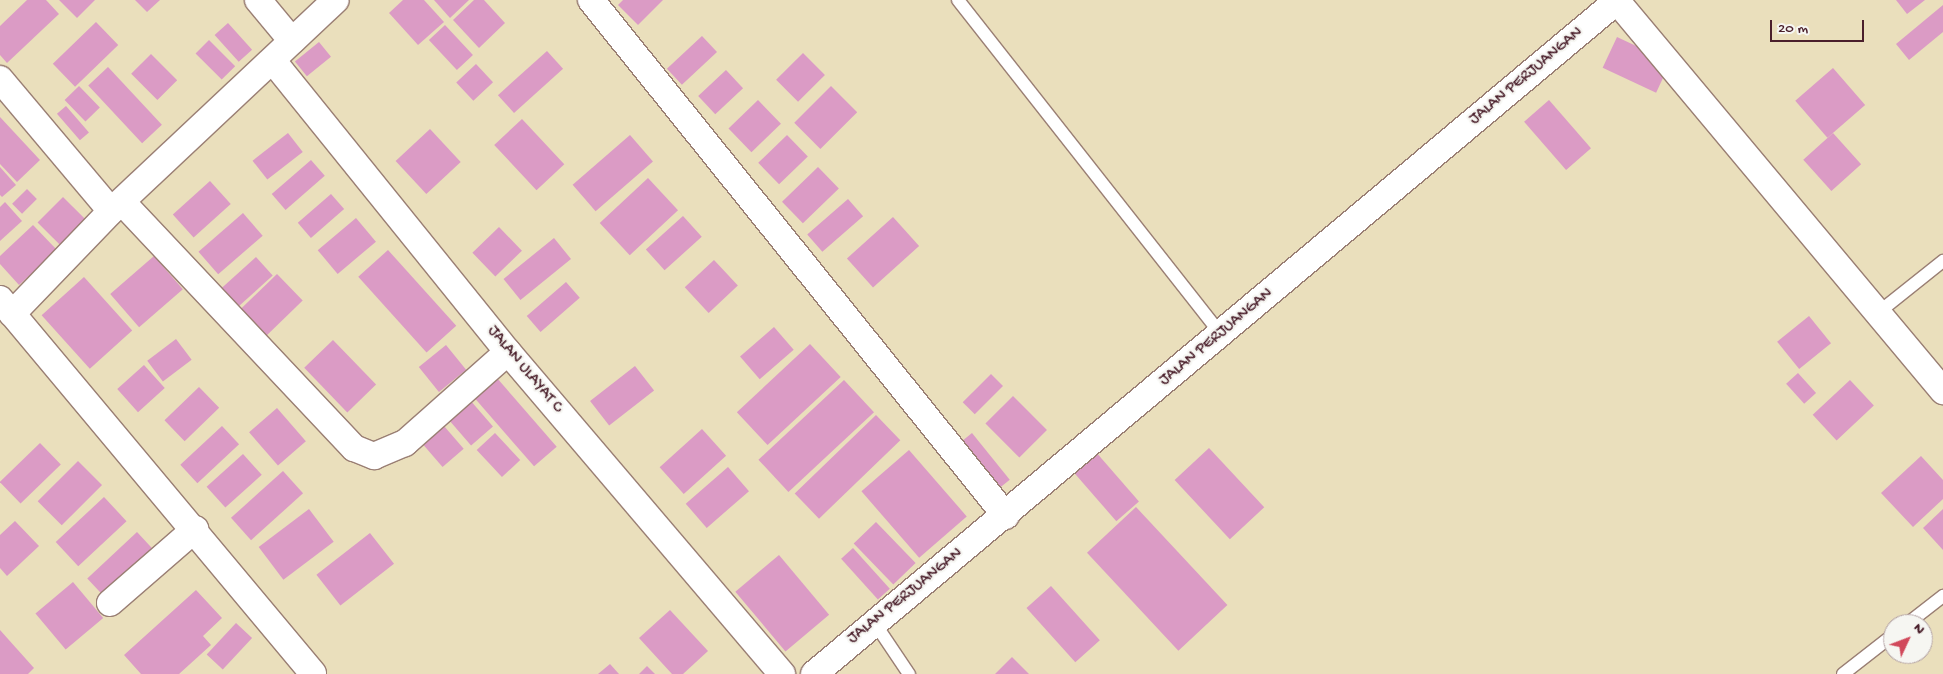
<!DOCTYPE html>
<style>
body{margin:0}
#map{position:relative;width:1943px;height:674px;overflow:hidden;background:#eadfbc;font-family:"Gochi Hand",sans-serif}
div>[style]{position:absolute}
.building>*{inset:0;background:#db9bc5;transform-origin:0 0}
.roads{filter:drop-shadow(1px 0 #9a7f74) drop-shadow(-1px 0 #9a7f74) drop-shadow(0 1px #9a7f74) drop-shadow(0 -1px #9a7f74)}
.service>*{height:12px;margin:-6px;padding:0 6px;transform-origin:6px;border-radius:6px;background:#fff}
.minor>*{height:26px;margin:-13px;padding:0 13px;transform-origin:13px;border-radius:13px;background:#fff}
span{translate:-50% -50%;white-space:nowrap;text-align:center;line-height:1.15;-webkit-text-stroke:4.5px #f6f6f2;paint-order:stroke}
.street-label{font-size:16px;color:#4a1f2b}
.north{position:absolute;left:1883px;top:614px;width:50px;height:50px;box-sizing:border-box;background:#f6f6f2;border:1px solid #b1a0a2;border-radius:50%;rotate:47deg;font-size:14px;font-weight:700;line-height:20px;text-align:center;color:#4a1f2b}
.north::after{content:'';display:block;margin:auto;width:18px;height:22px;background:#d1495b;clip-path:polygon(50% 0,100% 100%,50% 72%,0 100%)}
.scale{position:absolute;left:1770px;top:20px;width:94px;height:22px;box-sizing:border-box;border:2px solid #4a1f2b;border-top:0;padding-left:6px;font-size:15px;line-height:18px;white-space:nowrap;color:#4a1f2b;-webkit-text-stroke:4px #f6f6f2;paint-order:stroke}
</style>
<div id="map">
<div class="building">
<i style="clip-path:polygon(27px 0,46px 0,59px 14px,7px 63px,0 55px,0 26px)"></i>
<i style="clip-path:polygon(59px 0,95px 0,77px 18px)"></i>
<i style="clip-path:polygon(135px 0,160px 0,147px 12px)"></i>
<i style="clip-path:polygon(403px 0,424px 0,444px 22px,418px 45px,389px 13px)"></i>
<i style="clip-path:polygon(434px 0,469px 0,450px 18px)"></i>
<i style="clip-path:polygon(474px 0,484px 0,505px 23px,479px 48px,453px 20px)"></i>
<i style="clip-path:polygon(623px 0,663px 0,638px 25px,618px 5px)"></i>
<i style="clip-path:polygon(1896px 0,1925px 0,1907px 14px)"></i>
<i style="clip-path:polygon(1943px 5px,1943px 32px,1909px 60px,1896px 44px)"></i>
<i style="left:96px;top:22px;width:32px;height:60px;rotate:46deg"></i>
<i style="left:228px;top:23px;width:36px;height:18px;rotate:48deg"></i>
<i style="left:445px;top:25px;width:41px;height:22px;rotate:47deg"></i>
<i style="left:702px;top:36px;width:22px;height:48px;rotate:47deg"></i>
<i style="left:1617px;top:37px;width:59px;height:34px;rotate:25deg"></i>
<i style="left:209px;top:40px;width:37px;height:19px;rotate:45deg"></i>
<i style="left:319px;top:42px;width:19px;height:31px;rotate:51deg"></i>
<i style="left:547px;top:51px;width:24px;height:66px;rotate:48deg"></i>
<i style="left:803px;top:53px;width:31px;height:38px;rotate:45deg"></i>
<i style="left:151px;top:54px;width:37px;height:28px;rotate:45deg"></i>
<i style="left:476px;top:64px;width:25px;height:27px;rotate:47deg"></i>
<i style="left:108px;top:67px;width:79px;height:27px;rotate:47deg"></i>
<i style="left:1833px;top:68px;width:49px;height:50px;rotate:49deg"></i>
<i style="left:726px;top:70px;width:25px;height:38px;rotate:47deg"></i>
<i style="left:79px;top:86px;width:30px;height:20px;rotate:46deg"></i>
<i style="left:831px;top:86px;width:37px;height:52px;rotate:45deg"></i>
<i style="left:758px;top:100px;width:33px;height:41px;rotate:46deg"></i>
<i style="left:1549px;top:100px;width:64px;height:33px;rotate:49deg"></i>
<i style="left:66px;top:106px;width:35px;height:12px;rotate:49deg"></i>
<i style="clip-path:polygon(0 117px,40px 160px,17px 182px,0 164px)"></i>
<i style="left:522px;top:119px;width:62px;height:38px;rotate:47deg"></i>
<i style="left:430px;top:129px;width:45px;height:47px;rotate:47deg"></i>
<i style="left:288px;top:133px;width:24px;height:45px;rotate:52deg"></i>
<i style="left:1833px;top:133px;width:42px;height:40px;rotate:48deg"></i>
<i style="left:630px;top:135px;width:35px;height:76px;rotate:49deg"></i>
<i style="left:787px;top:135px;width:30px;height:40px;rotate:46deg"></i>
<i style="left:311px;top:160px;width:21px;height:52px;rotate:49deg"></i>
<i style="clip-path:polygon(0 167px,16px 185px,2px 197px,0 195px)"></i>
<i style="left:818px;top:167px;width:30px;height:50px;rotate:46deg"></i>
<i style="left:648px;top:178px;width:44px;height:66px;rotate:47deg"></i>
<i style="left:210px;top:181px;width:31px;height:50px;rotate:48deg"></i>
<i style="left:27px;top:189px;width:14px;height:21px;rotate:45deg"></i>
<i style="left:331px;top:194px;width:20px;height:44px;rotate:49deg"></i>
<i style="left:63px;top:197px;width:33px;height:36px;rotate:45deg"></i>
<i style="left:848px;top:199px;width:23px;height:54px;rotate:49deg"></i>
<i style="clip-path:polygon(5px 202px,22px 221px,0 241px,0 207px)"></i>
<i style="left:243px;top:213px;width:30px;height:59px;rotate:49deg"></i>
<i style="left:683px;top:216px;width:28px;height:50px;rotate:48deg"></i>
<i style="left:893px;top:217px;width:39px;height:62px;rotate:48deg"></i>
<i style="left:356px;top:218px;width:31px;height:50px;rotate:50deg"></i>
<i style="clip-path:polygon(33px 225px,57px 250px,19px 285px,0 264px,0 256px)"></i>
<i style="left:499px;top:227px;width:33px;height:37px;rotate:46deg"></i>
<i style="left:554px;top:238px;width:27px;height:65px;rotate:51deg"></i>
<i style="left:388px;top:250px;width:102px;height:40px;rotate:48deg"></i>
<i style="left:154px;top:256px;width:44px;height:58px;rotate:49deg"></i>
<i style="left:256px;top:257px;width:25px;height:54px;rotate:48deg"></i>
<i style="left:714px;top:260px;width:35px;height:40px;rotate:47deg"></i>
<i style="left:277px;top:274px;width:37px;height:57px;rotate:46deg"></i>
<i style="left:84px;top:277px;width:72px;height:57px;rotate:48deg"></i>
<i style="left:566px;top:282px;width:21px;height:52px;rotate:49deg"></i>
<i style="left:1809px;top:316px;width:35px;height:41px;rotate:51deg"></i>
<i style="left:774px;top:327px;width:30px;height:45px;rotate:49deg"></i>
<i style="left:176px;top:339px;width:26px;height:36px;rotate:53deg"></i>
<i style="left:333px;top:340px;width:62px;height:40px;rotate:46deg"></i>
<i style="left:810px;top:344px;width:45px;height:100px;rotate:47deg"></i>
<i style="left:446px;top:345px;width:32px;height:35px;rotate:51deg"></i>
<i style="left:144px;top:365px;width:31px;height:36px;rotate:48deg"></i>
<i style="left:635px;top:366px;width:31px;height:57px;rotate:52deg"></i>
<i style="left:1798px;top:373px;width:27px;height:16px;rotate:48deg"></i>
<i style="left:991px;top:374px;width:17px;height:40px;rotate:45deg"></i>
<i style="left:497px;top:378px;width:91px;height:30px;rotate:49deg"></i>
<i style="left:844px;top:380px;width:44px;height:117px;rotate:47deg"></i>
<i style="left:1850px;top:380px;width:35px;height:51px;rotate:47deg"></i>
<i style="left:199px;top:387px;width:29px;height:48px;rotate:46deg"></i>
<i style="left:1013px;top:396px;width:48px;height:39px;rotate:45deg"></i>
<i style="left:470px;top:400px;width:35px;height:29px;rotate:49deg"></i>
<i style="left:277px;top:408px;width:44px;height:37px;rotate:49deg"></i>
<i style="left:876px;top:415px;width:35px;height:113px;rotate:46deg"></i>
<i style="left:222px;top:426px;width:25px;height:57px;rotate:47deg"></i>
<i style="left:444px;top:426px;width:30px;height:28px;rotate:49deg"></i>
<i style="left:702px;top:429px;width:36px;height:57px;rotate:48deg"></i>
<i style="left:495px;top:433px;width:37px;height:25px;rotate:47deg"></i>
<i style="left:972px;top:433px;width:60px;height:23px;rotate:51deg"></i>
<i style="left:40px;top:443px;width:30px;height:56px;rotate:46deg"></i>
<i style="left:1209px;top:448px;width:81px;height:47px;rotate:47deg"></i>
<i style="left:909px;top:450px;width:88px;height:63px;rotate:49deg"></i>
<i style="left:1095px;top:451px;width:67px;height:30px;rotate:49deg"></i>
<i style="left:243px;top:454px;width:28px;height:49px;rotate:48deg"></i>
<i style="clip-path:polygon(1921px 456px,1943px 480px,1943px 499px,1913px 527px,1881px 493px)"></i>
<i style="left:78px;top:461px;width:34px;height:57px;rotate:45deg"></i>
<i style="left:728px;top:467px;width:32px;height:56px;rotate:49deg"></i>
<i style="left:283px;top:471px;width:30px;height:70px;rotate:48deg"></i>
<i style="left:104px;top:497px;width:33px;height:66px;rotate:47deg"></i>
<i style="left:1136px;top:507px;width:134px;height:67px;rotate:47deg"></i>
<i style="left:309px;top:509px;width:41px;height:63px;rotate:53deg"></i>
<i style="clip-path:polygon(1943px 509px,1943px 550px,1923px 528px)"></i>
<i style="clip-path:polygon(15px 521px,39px 546px,7px 576px,0 568px,0 535px)"></i>
<i style="left:876px;top:522px;width:57px;height:31px;rotate:46deg"></i>
<i style="left:137px;top:532px;width:33px;height:68px;rotate:47deg"></i>
<i style="left:370px;top:533px;width:39px;height:68px;rotate:52deg"></i>
<i style="left:853px;top:548px;width:55px;height:16px;rotate:48deg"></i>
<i style="left:779px;top:555px;width:78px;height:57px;rotate:50deg"></i>
<i style="left:73px;top:582px;width:47px;height:49px;rotate:50deg"></i>
<i style="left:1051px;top:586px;width:73px;height:33px;rotate:48deg"></i>
<i style="clip-path:polygon(196px 590px,222px 618px,203px 636px,211px 645px,179px 674px,141px 674px,124px 655px)"></i>
<i style="clip-path:polygon(670px 610px,708px 651px,683px 674px,672px 674px,639px 638px)"></i>
<i style="left:236px;top:623px;width:22px;height:43px;rotate:43deg"></i>
<i style="clip-path:polygon(0 630px,34px 668px,28px 674px,0 674px)"></i>
<i style="clip-path:polygon(1012px 657px,1029px 674px,995px 674px)"></i>
<i style="clip-path:polygon(610px 664px,619px 674px,598px 674px)"></i>
<i style="clip-path:polygon(647px 666px,655px 674px,639px 674px)"></i>
</div>
<div class="roads">
<div class="service">
<i style="left:958px;top:0;width:425px;rotate:51.8deg"></i>
<i style="left:1879px;top:312px;width:82px;rotate:-38.6deg"></i>
<i style="left:874px;top:622px;width:63px;rotate:56.1deg"></i>
<i style="left:1907px;top:624px;width:46px;rotate:-37.9deg"></i>
<i style="left:1843px;top:674px;width:63px;rotate:-38deg"></i>
</div>
<div class="minor">
<i style="left:258px;top:0;width:53px;rotate:50.3deg"></i>
<i style="left:591px;top:0;width:662px;rotate:51.19deg"></i>
<i style="left:1616px;top:0;width:510px;rotate:50.09deg"></i>
<i style="left:273px;top:61px;width:374px;rotate:51.1deg"></i>
<i style="left:508px;top:352px;width:423px;rotate:49.6deg"></i>
<i style="left:0;top:79px;width:172px;rotate:49.9deg"></i>
<i style="left:123px;top:203px;width:337px;rotate:46.7deg"></i>
<i style="left:354px;top:448px;width:22px;rotate:22deg"></i>
<i style="left:374px;top:456px;width:34px;rotate:-23deg"></i>
<i style="left:405px;top:443px;width:137px;rotate:-41.5deg"></i>
<i style="left:0;top:299px;width:488px;rotate:50.1deg"></i>
<i style="left:12px;top:314px;width:143px;rotate:-46.1deg"></i>
<i style="left:111px;top:211px;width:308px;rotate:-43.2deg"></i>
<i style="left:110px;top:603px;width:113px;rotate:-41deg"></i>
<i style="left:814px;top:674px;width:1049px;rotate:-39.97deg"></i>
</div>
</div>
<div class="street-label">
<span style="left:1527px;top:77px;rotate:-40deg">JALAN PERJUANGAN</span>
<span style="left:1217px;top:338px;rotate:-40deg">JALAN PERJUANGAN</span>
<span style="left:524px;top:370px;rotate:50deg">JALAN ULAYAT C</span>
<span style="left:906px;top:597px;rotate:-39deg">JALAN PERJUANGAN</span>
</div>
<div class="north">N</div>
<div class="scale">20 m</div>
</div>
